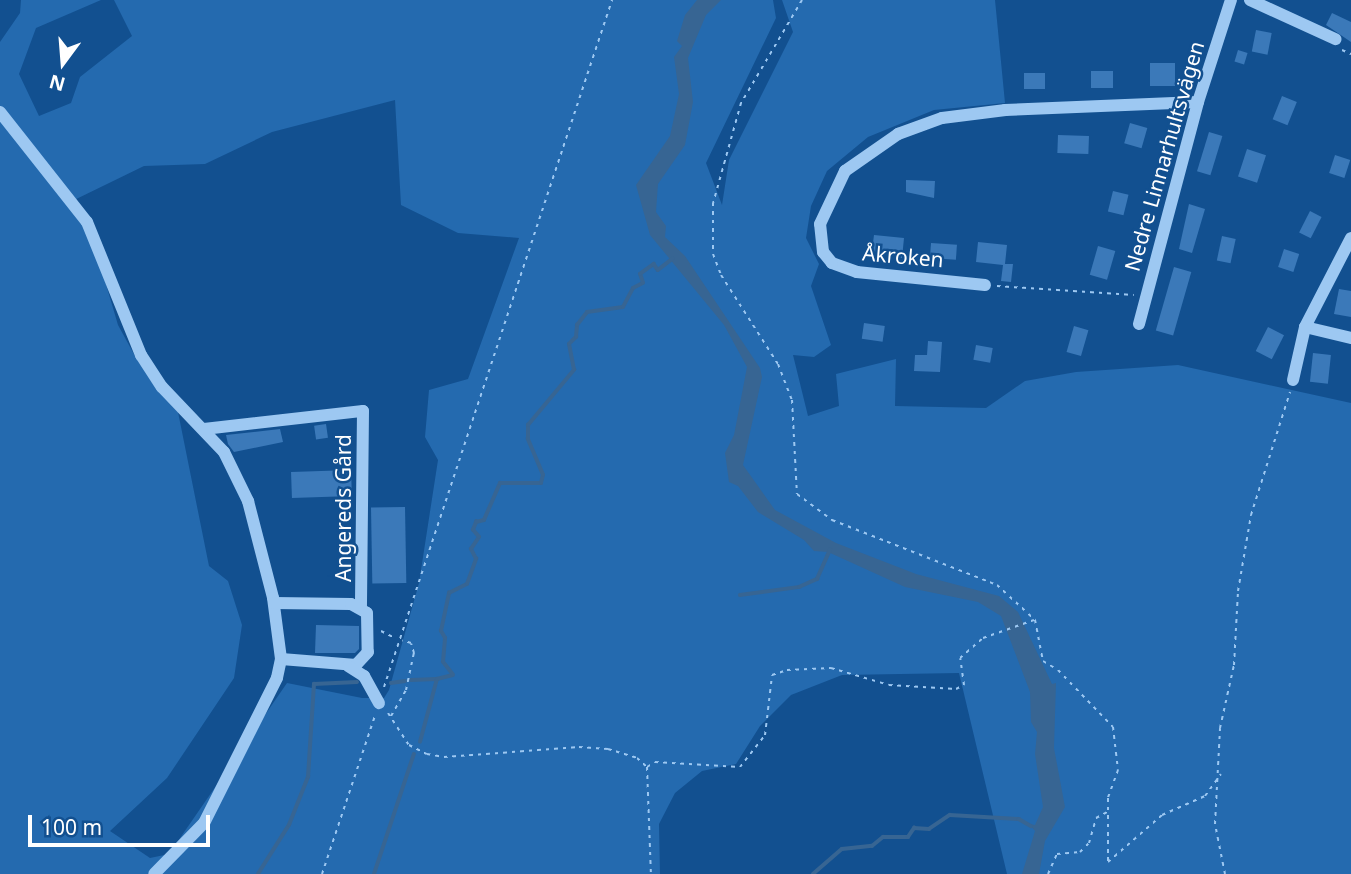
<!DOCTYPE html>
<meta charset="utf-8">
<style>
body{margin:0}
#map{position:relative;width:1351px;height:874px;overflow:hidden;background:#125090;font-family:"Noto Sans",sans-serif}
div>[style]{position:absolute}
.green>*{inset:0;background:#246aaf}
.water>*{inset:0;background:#376593}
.stream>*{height:3.5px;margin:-1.75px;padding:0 1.75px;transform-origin:1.75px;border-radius:1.75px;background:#376593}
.building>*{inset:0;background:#3b79b9;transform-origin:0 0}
.path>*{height:2px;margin-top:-1px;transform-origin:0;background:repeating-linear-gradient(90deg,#9dc8f2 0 3.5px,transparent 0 8.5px)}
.minor>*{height:12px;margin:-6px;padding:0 6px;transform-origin:6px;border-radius:6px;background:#9dc8f2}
span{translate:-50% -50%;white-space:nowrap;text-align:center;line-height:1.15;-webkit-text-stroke:5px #125090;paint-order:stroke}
.street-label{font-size:21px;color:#fff}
.north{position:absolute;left:28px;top:28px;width:70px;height:70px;-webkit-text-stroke:5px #125090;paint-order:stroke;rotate:196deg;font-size:19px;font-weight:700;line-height:28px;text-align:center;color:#fff}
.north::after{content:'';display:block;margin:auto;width:24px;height:32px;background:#fff;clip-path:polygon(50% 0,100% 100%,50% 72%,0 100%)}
.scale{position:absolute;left:28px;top:815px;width:182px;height:32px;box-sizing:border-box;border:4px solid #fff;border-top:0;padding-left:9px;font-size:21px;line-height:24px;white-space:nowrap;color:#fff;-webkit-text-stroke:5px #125090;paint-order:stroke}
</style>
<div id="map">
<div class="green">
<i style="clip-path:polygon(evenodd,21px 0,101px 0,36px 28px,19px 74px,39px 116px,71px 103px,80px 77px,132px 36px,114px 0,773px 0,776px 18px,706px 163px,722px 205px,729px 160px,793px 32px,782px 0,995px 0,1005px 103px,934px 110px,868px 137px,827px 171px,811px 206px,806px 238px,819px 264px,811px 286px,831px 345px,814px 357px,793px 355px,808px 416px,839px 406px,836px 374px,896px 359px,895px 406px,986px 408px,1025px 381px,1076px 372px,1178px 365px,1351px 403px,1351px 874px,1007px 874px,959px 673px,842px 675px,791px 695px,760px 726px,736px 764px,702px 771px,675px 793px,659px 824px,660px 874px,0 874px,0 42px,20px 13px,21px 0,395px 100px,401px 205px,458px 233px,519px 238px,468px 379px,429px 390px,425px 437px,438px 460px,419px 583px,389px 690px,384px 698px,362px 698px,287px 683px,169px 854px,150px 858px,110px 831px,167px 778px,234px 678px,242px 625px,228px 581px,209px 566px,178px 412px,157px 390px,135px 356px,118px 325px,98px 257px,83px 225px,66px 204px,144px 166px,205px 164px,272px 132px,395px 100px)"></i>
</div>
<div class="water">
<i style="clip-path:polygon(697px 0,721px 0,706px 15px,688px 58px,693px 102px,685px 145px,658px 184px,656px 212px,666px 226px,665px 237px,685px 256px,760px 368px,762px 377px,743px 465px,775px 510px,836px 543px,916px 574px,999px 596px,1018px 612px,1052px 684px,1056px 683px,1054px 748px,1065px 807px,1045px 841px,1039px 874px,1022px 874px,1035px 831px,1029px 824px,1035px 825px,1043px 807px,1035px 754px,1037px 732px,1031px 722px,1030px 692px,1001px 616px,978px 602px,905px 587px,828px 552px,814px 551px,804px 540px,758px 512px,738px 486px,729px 482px,725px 453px,734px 435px,747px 367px,724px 325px,650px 235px,636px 185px,670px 136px,679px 94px,674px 57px,682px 46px,677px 41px,685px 15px)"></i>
</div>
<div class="stream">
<i style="left:740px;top:595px;width:60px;rotate:-7.7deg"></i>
<i style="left:799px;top:587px;width:20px;rotate:-24deg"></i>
<i style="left:817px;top:579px;width:32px;rotate:-66deg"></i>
<i style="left:411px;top:680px;width:26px;rotate:-2deg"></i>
<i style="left:391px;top:683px;width:14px;rotate:-8deg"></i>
<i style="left:420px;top:742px;width:65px;rotate:-74.9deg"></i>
<i style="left:437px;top:679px;width:16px;rotate:-14deg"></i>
<i style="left:453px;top:675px;width:16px;rotate:-128deg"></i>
<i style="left:443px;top:662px;width:24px;rotate:-85deg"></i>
<i style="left:445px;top:638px;width:8px;rotate:-120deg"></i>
<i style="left:441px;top:631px;width:39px;rotate:-78deg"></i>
<i style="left:449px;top:593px;width:20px;rotate:-27deg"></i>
<i style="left:467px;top:584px;width:27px;rotate:-70deg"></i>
<i style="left:476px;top:559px;width:11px;rotate:-117deg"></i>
<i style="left:471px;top:549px;width:14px;rotate:-56deg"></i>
<i style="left:479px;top:537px;width:9px;rotate:-131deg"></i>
<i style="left:473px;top:530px;width:9px;rotate:-69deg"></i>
<i style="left:476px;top:522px;width:8px;rotate:-14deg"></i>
<i style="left:484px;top:520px;width:40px;rotate:-66.6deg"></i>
<i style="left:500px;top:483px;width:41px"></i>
<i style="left:541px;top:483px;width:8px;rotate:-76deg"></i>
<i style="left:543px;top:475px;width:39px;rotate:-113deg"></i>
<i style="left:528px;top:439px;width:14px;rotate:-90deg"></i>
<i style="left:528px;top:425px;width:72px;rotate:-50.1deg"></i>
<i style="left:574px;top:370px;width:26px;rotate:-101deg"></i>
<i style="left:569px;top:344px;width:10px;rotate:-45deg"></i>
<i style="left:576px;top:337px;width:12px;rotate:-85deg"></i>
<i style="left:577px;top:325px;width:16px;rotate:-52deg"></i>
<i style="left:587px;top:312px;width:36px;rotate:-8deg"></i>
<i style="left:623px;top:307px;width:21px;rotate:-62deg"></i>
<i style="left:633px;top:288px;width:11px;rotate:-27deg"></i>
<i style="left:643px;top:283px;width:9px;rotate:-108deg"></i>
<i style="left:640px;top:274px;width:17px;rotate:-36deg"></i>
<i style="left:654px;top:264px;width:7px;rotate:56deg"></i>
<i style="left:658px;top:270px;width:18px;rotate:-38deg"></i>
<i style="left:258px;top:874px;width:58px;rotate:-57.7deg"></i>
<i style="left:289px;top:825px;width:52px;rotate:-68.4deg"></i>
<i style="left:308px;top:777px;width:93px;rotate:-86.3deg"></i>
<i style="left:314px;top:684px;width:43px;rotate:-2.7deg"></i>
<i style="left:374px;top:874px;width:126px;rotate:-71.6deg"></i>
<i style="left:813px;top:874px;width:38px;rotate:-41deg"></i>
<i style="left:842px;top:849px;width:30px;rotate:-6deg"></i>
<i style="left:872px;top:846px;width:14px;rotate:-39deg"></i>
<i style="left:883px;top:837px;width:25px"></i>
<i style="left:908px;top:837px;width:11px;rotate:-56deg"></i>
<i style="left:914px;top:828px;width:15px;rotate:4deg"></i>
<i style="left:929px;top:829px;width:25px;rotate:-34deg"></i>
<i style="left:950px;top:815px;width:69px;rotate:3.3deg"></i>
<i style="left:1019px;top:819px;width:14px;rotate:30deg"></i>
</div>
<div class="building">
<i style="clip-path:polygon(1332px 13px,1351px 22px,1351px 42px,1326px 25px)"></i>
<i style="left:1256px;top:30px;width:16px;height:22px;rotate:11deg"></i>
<i style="left:1238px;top:50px;width:10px;height:12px;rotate:17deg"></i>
<i style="left:1175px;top:63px;width:23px;height:25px;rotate:90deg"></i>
<i style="left:1091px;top:71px;width:22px;height:17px"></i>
<i style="left:1024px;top:73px;width:21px;height:16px"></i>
<i style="left:1282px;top:96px;width:16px;height:25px;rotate:22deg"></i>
<i style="left:1130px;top:123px;width:18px;height:21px;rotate:16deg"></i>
<i style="left:1209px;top:132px;width:14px;height:41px;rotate:17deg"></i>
<i style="left:1058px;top:135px;width:31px;height:18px;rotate:2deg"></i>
<i style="left:1247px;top:149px;width:20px;height:29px;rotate:18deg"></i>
<i style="left:1335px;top:155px;width:16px;height:19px;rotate:18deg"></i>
<i style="clip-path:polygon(906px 180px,935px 181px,934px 198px,906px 192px)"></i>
<i style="left:1113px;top:191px;width:16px;height:21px;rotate:14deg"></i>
<i style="clip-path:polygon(1189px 204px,1205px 209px,1192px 253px,1179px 249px)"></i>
<i style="left:1310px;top:211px;width:13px;height:24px;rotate:27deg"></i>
<i style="clip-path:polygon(874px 235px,904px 238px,902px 258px,872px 251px)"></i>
<i style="left:1222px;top:236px;width:14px;height:25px;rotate:12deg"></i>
<i style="clip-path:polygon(978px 242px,1007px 245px,1005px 264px,1013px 264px,1011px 282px,1001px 281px,1003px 265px,976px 262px)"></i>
<i style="left:931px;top:243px;width:26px;height:15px;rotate:4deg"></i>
<i style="left:1098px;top:246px;width:18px;height:30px;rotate:16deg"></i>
<i style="left:1284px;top:249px;width:16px;height:19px;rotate:18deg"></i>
<i style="left:1174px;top:267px;width:18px;height:66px;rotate:16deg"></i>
<i style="clip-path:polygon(1339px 289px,1351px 291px,1351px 317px,1334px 314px)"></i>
<i style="left:864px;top:323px;width:21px;height:16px;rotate:8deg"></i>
<i style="left:1074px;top:326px;width:15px;height:27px;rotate:16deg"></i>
<i style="left:1268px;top:327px;width:18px;height:27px;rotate:27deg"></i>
<i style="clip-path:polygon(928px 341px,942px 342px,940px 372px,914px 371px,915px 355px,927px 355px)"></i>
<i style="left:976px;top:345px;width:17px;height:15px;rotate:10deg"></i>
<i style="left:1313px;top:353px;width:18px;height:29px;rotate:6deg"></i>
<i style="left:326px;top:424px;width:14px;height:12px;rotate:82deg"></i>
<i style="clip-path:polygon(280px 429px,283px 442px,234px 452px,228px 444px,226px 435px)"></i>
<i style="left:351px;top:470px;width:26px;height:60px;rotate:88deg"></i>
<i style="left:405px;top:507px;width:76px;height:34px;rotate:89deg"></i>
<i style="clip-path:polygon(316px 625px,359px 626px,359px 649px,355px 653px,315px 653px)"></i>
</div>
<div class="path">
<i style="left:802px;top:0;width:120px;rotate:120.6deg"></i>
<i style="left:741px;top:103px;width:104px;rotate:105.6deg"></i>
<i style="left:713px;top:203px;width:51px;rotate:90deg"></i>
<i style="left:713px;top:254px;width:22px;rotate:69deg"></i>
<i style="left:721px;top:275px;width:106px;rotate:57.4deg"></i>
<i style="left:778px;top:364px;width:39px;rotate:69deg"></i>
<i style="left:792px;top:400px;width:94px;rotate:87deg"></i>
<i style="left:797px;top:494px;width:44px;rotate:36.6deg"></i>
<i style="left:832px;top:520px;width:177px;rotate:21.5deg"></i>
<i style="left:997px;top:585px;width:52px;rotate:42.6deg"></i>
<i style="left:1035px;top:620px;width:42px;rotate:79deg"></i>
<i style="left:1043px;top:661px;width:17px;rotate:31deg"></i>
<i style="left:1058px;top:670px;width:79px;rotate:46deg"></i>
<i style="left:1113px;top:727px;width:43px;rotate:83.4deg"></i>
<i style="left:1118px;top:770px;width:30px;rotate:110deg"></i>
<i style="left:1108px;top:798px;width:64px;rotate:90deg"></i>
<i style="left:1108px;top:862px;width:72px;rotate:-41deg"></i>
<i style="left:1162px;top:815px;width:47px;rotate:-23.8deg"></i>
<i style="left:1205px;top:796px;width:27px;rotate:-54deg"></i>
<i style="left:1342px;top:50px;width:10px;rotate:24deg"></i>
<i style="left:997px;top:286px;width:137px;rotate:3.8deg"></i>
<i style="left:381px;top:631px;width:13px;rotate:27deg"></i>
<i style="left:384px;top:687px;width:724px;rotate:-71.64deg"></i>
<i style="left:388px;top:713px;width:38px;rotate:57deg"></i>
<i style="left:409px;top:745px;width:20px;rotate:27deg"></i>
<i style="left:427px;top:754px;width:17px;rotate:10deg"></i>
<i style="left:444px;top:757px;width:135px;rotate:-4.2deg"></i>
<i style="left:579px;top:747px;width:29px;rotate:4deg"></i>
<i style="left:608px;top:749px;width:30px;rotate:17deg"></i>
<i style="left:637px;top:758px;width:13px;rotate:42deg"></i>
<i style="left:647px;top:767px;width:107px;rotate:87.9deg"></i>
<i style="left:391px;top:716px;width:30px;rotate:-60deg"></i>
<i style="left:406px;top:690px;width:38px;rotate:-78deg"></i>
<i style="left:414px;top:653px;width:10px;rotate:-107deg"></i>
<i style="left:411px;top:643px;width:9px;rotate:-162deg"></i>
<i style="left:647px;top:767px;width:9px;rotate:-32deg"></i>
<i style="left:655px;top:762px;width:85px;rotate:3.4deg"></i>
<i style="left:740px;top:767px;width:41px;rotate:-52deg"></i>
<i style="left:765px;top:735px;width:60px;rotate:-83.3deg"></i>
<i style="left:772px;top:675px;width:16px;rotate:-18deg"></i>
<i style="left:787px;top:670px;width:44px;rotate:-2.6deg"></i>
<i style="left:831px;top:668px;width:60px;rotate:16.3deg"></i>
<i style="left:889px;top:685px;width:67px;rotate:3.4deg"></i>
<i style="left:956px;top:689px;width:9px;rotate:-27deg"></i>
<i style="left:964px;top:685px;width:27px;rotate:-98deg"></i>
<i style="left:960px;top:658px;width:30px;rotate:-41deg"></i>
<i style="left:983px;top:638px;width:54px;rotate:-19.4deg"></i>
<i style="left:322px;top:874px;width:167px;rotate:-71.5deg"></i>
<i style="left:1048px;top:874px;width:22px;rotate:-66deg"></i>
<i style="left:1057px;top:854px;width:23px;rotate:-5deg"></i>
<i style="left:1080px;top:852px;width:13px;rotate:-45deg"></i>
<i style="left:1089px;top:843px;width:26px;rotate:-74deg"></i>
<i style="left:1096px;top:818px;width:15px;rotate:-28deg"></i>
<i style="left:1225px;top:874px;width:51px;rotate:-101.3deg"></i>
<i style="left:1215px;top:824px;width:96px;rotate:-87deg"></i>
<i style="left:1220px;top:728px;width:65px;rotate:-77.5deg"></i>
<i style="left:1234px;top:665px;width:74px;rotate:-86.9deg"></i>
<i style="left:1238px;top:591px;width:77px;rotate:-80.3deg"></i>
<i style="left:1251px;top:515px;width:129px;rotate:-72.4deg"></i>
</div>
<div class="minor">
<i style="left:1250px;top:0;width:94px;rotate:24.6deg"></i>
<i style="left:0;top:112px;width:140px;rotate:51.7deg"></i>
<i style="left:87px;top:222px;width:144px;rotate:67.9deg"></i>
<i style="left:141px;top:355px;width:38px;rotate:57deg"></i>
<i style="left:162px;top:387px;width:90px;rotate:46.4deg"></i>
<i style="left:224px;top:452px;width:55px;rotate:63.9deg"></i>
<i style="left:248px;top:501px;width:100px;rotate:75.5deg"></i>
<i style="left:273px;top:598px;width:62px;rotate:82.5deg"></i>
<i style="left:281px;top:659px;width:19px;rotate:102deg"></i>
<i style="left:277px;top:678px;width:162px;rotate:116.7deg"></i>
<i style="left:204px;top:823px;width:71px;rotate:134.4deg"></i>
<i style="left:985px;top:285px;width:129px;rotate:-174.2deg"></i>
<i style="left:857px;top:272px;width:27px;rotate:-160deg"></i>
<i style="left:832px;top:263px;width:14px;rotate:-129deg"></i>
<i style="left:823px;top:252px;width:28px;rotate:-96deg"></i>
<i style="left:820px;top:224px;width:59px;rotate:-64.7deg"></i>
<i style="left:845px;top:171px;width:65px;rotate:-34.9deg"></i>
<i style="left:898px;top:134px;width:47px;rotate:-20deg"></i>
<i style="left:942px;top:118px;width:64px;rotate:-7.2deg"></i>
<i style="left:1005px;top:110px;width:193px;rotate:-2.4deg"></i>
<i style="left:1139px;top:324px;width:230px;rotate:-75.1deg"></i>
<i style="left:1198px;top:102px;width:107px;rotate:-72.1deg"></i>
<i style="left:1305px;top:327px;width:47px;rotate:13.4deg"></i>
<i style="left:1293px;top:380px;width:54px;rotate:-77.2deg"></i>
<i style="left:1305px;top:327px;width:100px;rotate:-62.7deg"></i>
<i style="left:204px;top:429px;width:160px;rotate:-6.5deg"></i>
<i style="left:363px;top:411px;width:195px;rotate:90.6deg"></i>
<i style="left:274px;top:603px;width:77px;rotate:0.7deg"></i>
<i style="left:351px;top:604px;width:18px;rotate:29deg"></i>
<i style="left:367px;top:613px;width:39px;rotate:89deg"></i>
<i style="left:368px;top:652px;width:18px;rotate:133deg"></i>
<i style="left:356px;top:665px;width:75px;rotate:-175.4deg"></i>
<i style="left:348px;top:666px;width:19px;rotate:32deg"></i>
<i style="left:364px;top:676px;width:31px;rotate:61deg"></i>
</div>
<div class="street-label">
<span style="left:1164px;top:156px;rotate:-74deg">Nedre Linnarhultsvägen</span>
<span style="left:903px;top:256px;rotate:5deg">Åkroken</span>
<span style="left:343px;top:508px;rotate:-90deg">Angereds Gård</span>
</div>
<div class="north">N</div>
<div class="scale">100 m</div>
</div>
